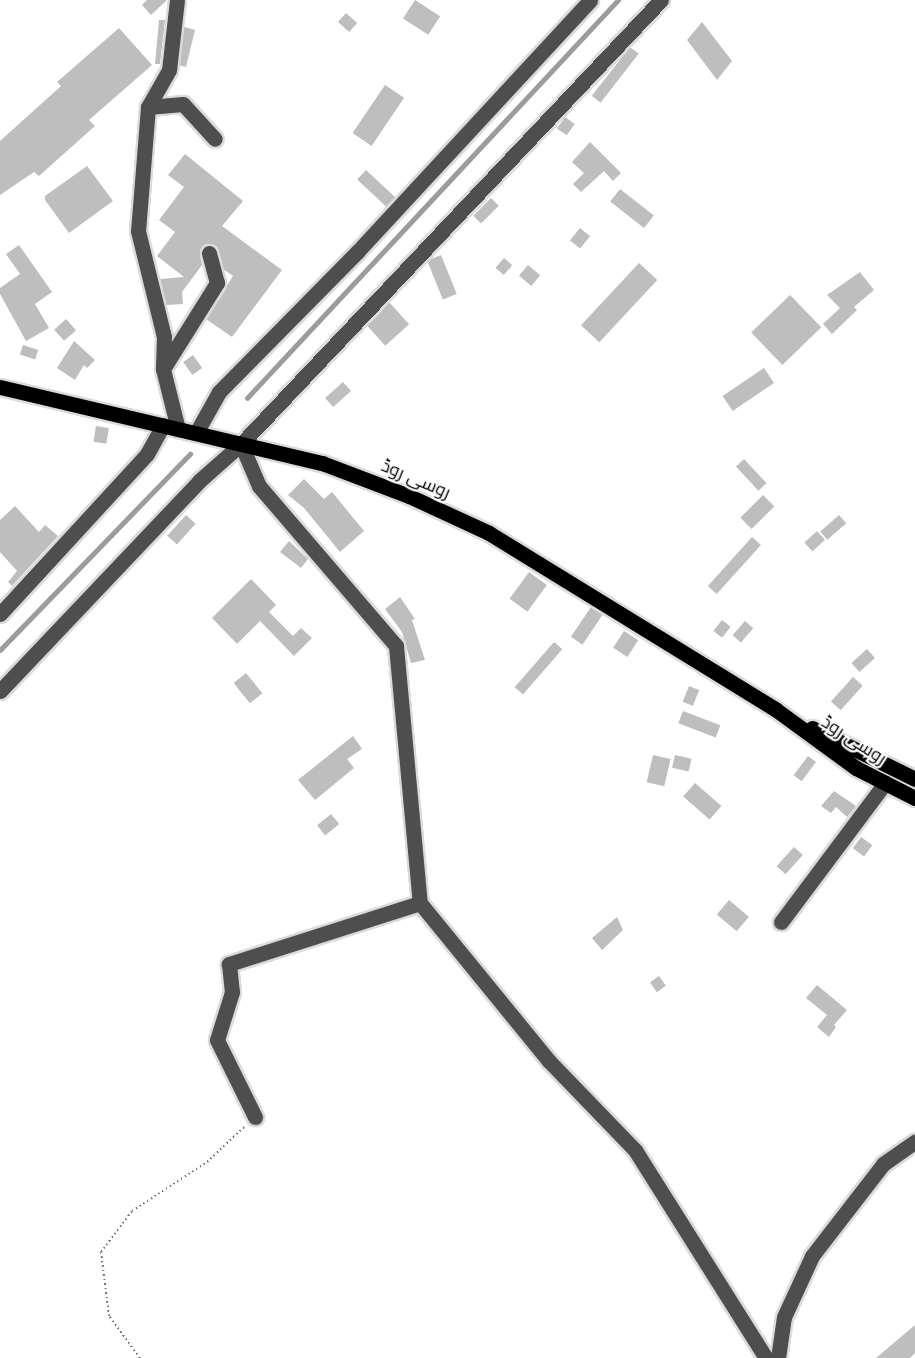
<!DOCTYPE html>
<meta charset="utf-8">
<style>
body{margin:0}
#map{position:relative;width:915px;height:1358px;overflow:hidden;background:#fff;font-family:Mulish,Cairo,sans-serif}
div>[style]{position:absolute}
.stream>*{height:4.5px;margin:-2.25px;padding:0 2.25px;transform-origin:2.25px;border-radius:2.25px;background:#9c9c9c}
.building>*{inset:0;background:#bebebe;transform-origin:0 0}
.path>*{height:2px;margin-top:-1px;transform-origin:0;background:repeating-linear-gradient(90deg,#707070 0 1.5px,transparent 0 4.5px)}
.roads{filter:drop-shadow(2px 0 #dbdbdb) drop-shadow(-2px 0 #dbdbdb) drop-shadow(0 2px #dbdbdb) drop-shadow(0 -2px #dbdbdb)}
.minor>*{height:15px;margin:-7.5px;padding:0 7.5px;transform-origin:7.5px;border-radius:7.5px;background:#4e4e4e}
.major>*{height:15px;margin:-7.5px;padding:0 7.5px;transform-origin:7.5px;border-radius:7.5px;background:#000}
span{translate:-50% -50%;white-space:nowrap;text-align:center;line-height:1.15;-webkit-text-stroke:4.5px #fff;paint-order:stroke}
.street-label{font-size:18px;color:#000}
</style>
<div id="map">
<div class="stream">
<i style="left:247px;top:398px;width:544px;rotate:-47.01deg"></i>
<i style="left:0;top:650px;width:273px;rotate:-45.9deg"></i>
</div>
<div class="building">
<i style="clip-path:polygon(147px 0,167px 0,151px 15px,142px 5px)"></i>
<i style="left:415px;top:0;width:30px;height:22px;rotate:33deg"></i>
<i style="left:346px;top:13px;width:15px;height:12px;rotate:42deg"></i>
<i style="clip-path:polygon(159px 20px,165px 20px,160px 64px,155px 64px)"></i>
<i style="clip-path:polygon(702px 22px,732px 61px,717px 80px,687px 40px)"></i>
<i style="clip-path:polygon(184px 27px,195px 30px,186px 67px,179px 65px)"></i>
<i style="clip-path:polygon(119px 28px,152px 65px,89px 120px,95px 126px,39px 176px,34px 172px,0 195px,0 141px,61px 86px,57px 82px)"></i>
<i style="left:630px;top:47px;width:11px;height:62px;rotate:38deg"></i>
<i style="left:385px;top:85px;width:23px;height:58px;rotate:34deg"></i>
<i style="left:565px;top:117px;width:12px;height:14px;rotate:35deg"></i>
<i style="clip-path:polygon(590px 142px,621px 173px,613px 181px,604px 171px,581px 192px,573px 184px,584px 173px,572px 162px)"></i>
<i style="clip-path:polygon(185px 154px,243px 201px,222px 226px,282px 270px,232px 337px,206px 319px,233px 276px,223px 269px,218px 250px,212px 244px,206px 244px,200px 250px,202px 265px,182px 292px,183px 304px,166px 305px,160px 279px,184px 277px,157px 256px,175px 232px,159px 220px,184px 187px,168px 175px)"></i>
<i style="clip-path:polygon(87px 166px,113px 201px,69px 233px,45px 200px,45px 196px)"></i>
<i style="left:366px;top:170px;width:40px;height:13px;rotate:43deg"></i>
<i style="left:620px;top:189px;width:43px;height:16px;rotate:38deg"></i>
<i style="left:491px;top:198px;width:11px;height:25px;rotate:45deg"></i>
<i style="left:580px;top:228px;width:13px;height:16px;rotate:39deg"></i>
<i style="clip-path:polygon(19px 245px,52px 292px,35px 304px,49px 328px,26px 341px,0 294px,0 288px,20px 274px,6px 254px)"></i>
<i style="left:441px;top:255px;width:42px;height:15px;rotate:68deg"></i>
<i style="left:504px;top:258px;width:11px;height:13px;rotate:41deg"></i>
<i style="left:639px;top:263px;width:25px;height:85px;rotate:43deg"></i>
<i style="left:528px;top:265px;width:16px;height:14px;rotate:40deg"></i>
<i style="clip-path:polygon(860px 272px,874px 290px,854px 307px,857px 310px,832px 334px,823px 324px,840px 308px,827px 295px)"></i>
<i style="left:790px;top:295px;width:45px;height:54px;rotate:46deg"></i>
<i style="left:389px;top:302px;width:30px;height:32px;rotate:48deg"></i>
<i style="left:66px;top:319px;width:15px;height:16px;rotate:48deg"></i>
<i style="clip-path:polygon(74px 341px,95px 360px,87px 368px,84px 365px,75px 380px,57px 368px)"></i>
<i style="left:23px;top:345px;width:16px;height:10px;rotate:18deg"></i>
<i style="left:193px;top:355px;width:16px;height:12px;rotate:55deg"></i>
<i style="left:764px;top:368px;width:18px;height:50px;rotate:56deg"></i>
<i style="left:343px;top:382px;width:12px;height:24px;rotate:48deg"></i>
<i style="left:96px;top:426px;width:13px;height:16px;rotate:9deg"></i>
<i style="left:744px;top:459px;width:33px;height:11px;rotate:47deg"></i>
<i style="clip-path:polygon(304px 479px,324px 499px,332px 492px,364px 531px,340px 552px,304px 508px,288px 495px)"></i>
<i style="left:763px;top:495px;width:16px;height:32px;rotate:45deg"></i>
<i style="clip-path:polygon(15px 506px,39px 532px,45px 525px,58px 536px,12px 586px,8px 582px,17px 571px,0 552px,0 520px)"></i>
<i style="left:186px;top:515px;width:13px;height:28px;rotate:42deg"></i>
<i style="left:839px;top:515px;width:11px;height:25px;rotate:49deg"></i>
<i style="left:817px;top:531px;width:12px;height:17px;rotate:48deg"></i>
<i style="left:752px;top:537px;width:12px;height:66px;rotate:42deg"></i>
<i style="clip-path:polygon(289px 541px,308px 559px,301px 568px,280px 552px)"></i>
<i style="left:529px;top:572px;width:22px;height:33px;rotate:36deg"></i>
<i style="clip-path:polygon(251px 579px,276px 605px,269px 612px,293px 636px,301px 628px,312px 638px,294px 656px,260px 621px,237px 644px,212px 618px)"></i>
<i style="clip-path:polygon(400px 597px,415px 619px,412px 620px,425px 660px,411px 663px,402px 632px,385px 609px)"></i>
<i style="left:591px;top:607px;width:14px;height:36px;rotate:34deg"></i>
<i style="left:722px;top:620px;width:11px;height:14px;rotate:38deg"></i>
<i style="left:745px;top:621px;width:11px;height:19px;rotate:41deg"></i>
<i style="left:624px;top:631px;width:17px;height:20px;rotate:33deg"></i>
<i style="left:554px;top:642px;width:11px;height:60px;rotate:41deg"></i>
<i style="left:867px;top:649px;width:12px;height:21px;rotate:48deg"></i>
<i style="left:246px;top:673px;width:26px;height:16px;rotate:51deg"></i>
<i style="left:853px;top:677px;width:13px;height:33px;rotate:42deg"></i>
<i style="left:689px;top:686px;width:11px;height:17px;rotate:22deg"></i>
<i style="left:683px;top:711px;width:40px;height:13px;rotate:21deg"></i>
<i style="clip-path:polygon(353px 736px,362px 749px,347px 759px,354px 768px,315px 800px,298px 780px)"></i>
<i style="left:653px;top:755px;width:18px;height:28px;rotate:13deg"></i>
<i style="left:675px;top:755px;width:17px;height:13px;rotate:13deg"></i>
<i style="left:808px;top:756px;width:10px;height:24px;rotate:37deg"></i>
<i style="left:695px;top:783px;width:35px;height:18px;rotate:41deg"></i>
<i style="clip-path:polygon(834px 791px,856px 806px,847px 817px,836px 807px,831px 813px,821px 806px)"></i>
<i style="left:331px;top:814px;width:13px;height:18px;rotate:51deg"></i>
<i style="left:861px;top:837px;width:14px;height:14px;rotate:36deg"></i>
<i style="left:794px;top:847px;width:12px;height:26px;rotate:42deg"></i>
<i style="left:729px;top:900px;width:26px;height:19px;rotate:40deg"></i>
<i style="clip-path:polygon(617px 917px,623px 930px,602px 950px,592px 938px)"></i>
<i style="left:659px;top:976px;width:12px;height:11px;rotate:55deg"></i>
<i style="clip-path:polygon(817px 985px,847px 1010px,834px 1025px,836px 1027px,829px 1037px,817px 1027px,827px 1015px,806px 998px)"></i>
<i style="clip-path:polygon(915px 1325px,915px 1353px,910px 1358px,876px 1358px)"></i>
</div>
<div class="path">
<i style="left:140px;top:1358px;width:52px;rotate:-126.4deg"></i>
<i style="left:109px;top:1316px;width:64px;rotate:-97.1deg"></i>
<i style="left:101px;top:1252px;width:51px;rotate:-52.9deg"></i>
<i style="left:132px;top:1211px;width:90px;rotate:-33.2deg"></i>
<i style="left:207px;top:1162px;width:51px;rotate:-43.4deg"></i>
</div>
<div class="roads">
<div class="minor">
<i style="left:177px;top:0;width:70px;rotate:96.5deg"></i>
<i style="left:169px;top:70px;width:43px;rotate:119.6deg"></i>
<i style="left:148px;top:107px;width:124px;rotate:94.6deg"></i>
<i style="left:138px;top:231px;width:109px;rotate:76.2deg"></i>
<i style="left:164px;top:337px;width:32px;rotate:92deg"></i>
<i style="left:163px;top:369px;width:62px;rotate:76deg"></i>
<i style="left:148px;top:107px;width:35px;rotate:-5deg"></i>
<i style="left:183px;top:104px;width:47px;rotate:47.6deg"></i>
<i style="left:163px;top:369px;width:102px;rotate:-57.9deg"></i>
<i style="left:217px;top:283px;width:31px;rotate:-105deg"></i>
<i style="left:196px;top:433px;width:47px;rotate:-60.7deg"></i>
<i style="left:219px;top:392px;width:197px;rotate:-45.4deg"></i>
<i style="left:357px;top:252px;width:343px;rotate:-47.2deg"></i>
<i style="left:241px;top:444px;width:46px;rotate:66.8deg"></i>
<i style="left:259px;top:486px;width:211px;rotate:49.4deg"></i>
<i style="left:396px;top:646px;width:258px;rotate:84.7deg"></i>
<i style="left:420px;top:903px;width:201px;rotate:162.3deg"></i>
<i style="left:229px;top:964px;width:28px;rotate:84deg"></i>
<i style="left:232px;top:992px;width:50px;rotate:107.4deg"></i>
<i style="left:217px;top:1040px;width:86px;rotate:63.7deg"></i>
<i style="left:0;top:614px;width:217px;rotate:-47.4deg"></i>
<i style="left:147px;top:454px;width:33px;rotate:-61deg"></i>
<i style="left:0;top:691px;width:289px;rotate:-46.5deg"></i>
<i style="left:199px;top:481px;width:56px;rotate:-41.4deg"></i>
<i style="left:241px;top:444px;width:611px;rotate:-46.59deg"></i>
<i style="left:420px;top:903px;width:204px;rotate:50.8deg"></i>
<i style="left:549px;top:1061px;width:124px;rotate:46deg"></i>
<i style="left:635px;top:1150px;width:246px;rotate:57.8deg"></i>
<i style="left:781px;top:922px;width:174px;rotate:-53.2deg"></i>
<i style="left:778px;top:1358px;width:41px;rotate:-81.7deg"></i>
<i style="left:784px;top:1317px;width:67px;rotate:-65.3deg"></i>
<i style="left:812px;top:1256px;width:116px;rotate:-52.3deg"></i>
<i style="left:883px;top:1164px;width:39px;rotate:-35deg"></i>
</div>
<div class="major">
<i style="left:0;top:387px;width:331px;rotate:13.3deg"></i>
<i style="left:322px;top:463px;width:93px;rotate:20.8deg"></i>
<i style="left:409px;top:496px;width:88px;rotate:24.8deg"></i>
<i style="left:489px;top:533px;width:336px;rotate:31.6deg"></i>
<i style="left:775px;top:709px;width:100px;rotate:36.1deg"></i>
<i style="left:856px;top:768px;width:66px;rotate:27deg"></i>
<i style="left:812px;top:728px;width:115px;rotate:26.3deg"></i>
</div>
</div>
<div class="street-label">
<span style="left:416px;top:479px;rotate:23deg">روسی روڈ</span>
<span style="left:854px;top:740px;rotate:33deg">روسی روڈ</span>
</div>
</div>
